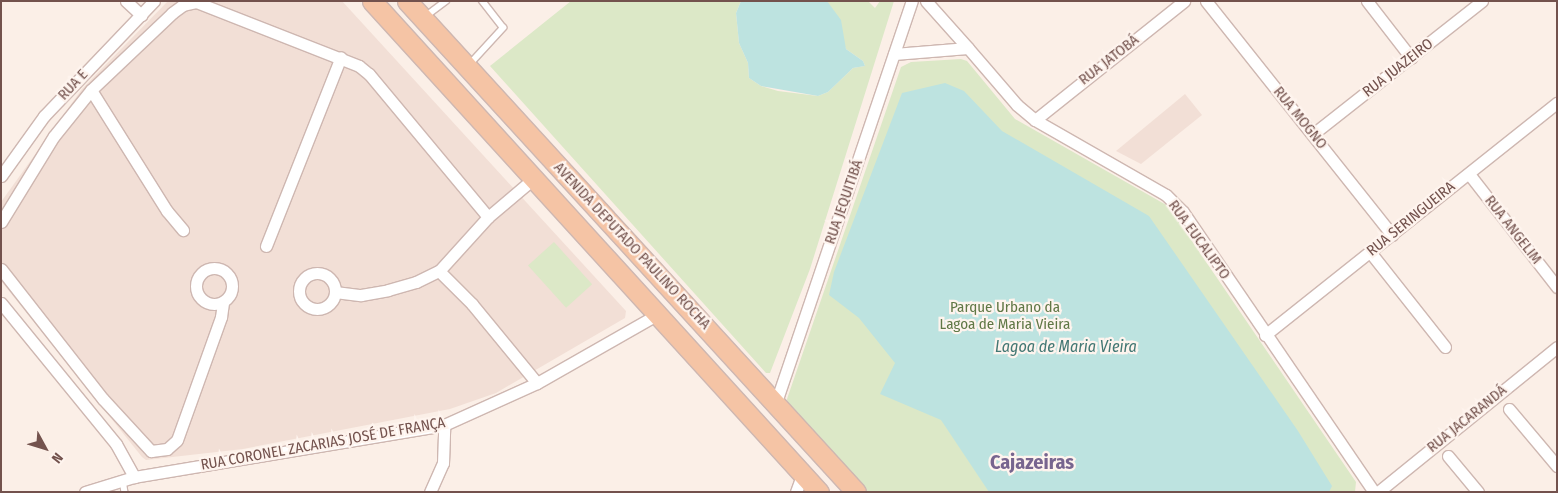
<!DOCTYPE html>
<meta charset="utf-8">
<style>
body{margin:0}
#map{position:relative;width:1558px;height:493px;overflow:hidden;background:#fbefe7;font-family:"Fira Sans Condensed",sans-serif}
div>[style]{position:absolute}
.residential>*{inset:0;background:#f2dfd6}
.green>*{inset:0;background:#dce8c7;transform-origin:0 0}
.water>*{inset:0;background:#bde3e0}
.roads{filter:drop-shadow(1px 0 #ceb7b1) drop-shadow(-1px 0 #ceb7b1) drop-shadow(0 1px #ceb7b1) drop-shadow(0 -1px #ceb7b1)}
.lane>*{height:5.5px;margin:-2.75px;padding:0 2.75px;transform-origin:2.75px;border-radius:2.75px;background:#fff}
.street>*{height:11px;margin:-5.5px;padding:0 5.5px;transform-origin:5.5px;border-radius:5.5px;background:#fff}
.street>.ring{margin:-5.5px;padding:0;box-sizing:content-box;background:none;border:11px solid #fff;border-radius:50%}
.primary>*{height:19px;margin:-9.5px;padding:0 9.5px;transform-origin:9.5px;border-radius:9.5px;background:#f5c4a5}
span{translate:-50% -50%;white-space:nowrap;text-align:center;line-height:1.15;-webkit-text-stroke:4.5px #fef4ee;paint-order:stroke}
.street-label{font-size:15px;color:#73524d}
.park-label{font-size:15px;color:#607846}
.water-label{font-size:16px;color:#427773;font-style:italic}
.district-label{font-size:20px;color:#77658f;font-weight:700}
.frame{position:absolute;inset:0;border:2px solid #73524d;pointer-events:none}
.north{position:absolute;left:20px;top:423px;width:50px;height:50px;-webkit-text-stroke:4px #fef4ee;paint-order:stroke;rotate:129deg;font-size:14px;font-weight:700;line-height:20px;text-align:center;color:#73524d}
.north::after{content:'';display:block;margin:auto;width:18px;height:22px;background:#73524d;clip-path:polygon(50% 0,100% 100%,50% 72%,0 100%)}
</style>
<div id="map">
<div class="residential">
<i style="clip-path:polygon(168px 1px,342px 1px,626px 311px,625px 318px,496px 393px,450px 409px,243px 449px,146px 460px,142px 457px,1px 281px,1px 202px,82px 89px)"></i>
<i style="clip-path:polygon(1185px 94px,1202px 115px,1141px 164px,1116px 151px)"></i>
</div>
<div class="green">
<i style="clip-path:polygon(571px 1px,741px 1px,736px 13px,739px 43px,748px 63px,749px 78px,761px 86px,778px 91px,818px 96px,828px 92px,853px 68px,865px 66px,863px 61px,846px 49px,827px 1px,868px 1px,875px 8px,880px 1px,894px 1px,810px 269px,770px 373px,766px 373px,490px 66px)"></i>
<i style="clip-path:polygon(961px 59px,967px 61px,1015px 119px,1168px 206px,1356px 482px,1355px 492px,864px 492px,788px 409px,787px 399px,901px 67px,911px 62px)"></i>
<i style="left:554px;top:242px;width:57px;height:35px;rotate:48deg"></i>
</div>
<div class="water">
<i style="clip-path:polygon(741px 1px,827px 1px,841px 20px,846px 49px,863px 61px,865px 66px,853px 68px,828px 92px,818px 96px,761px 86px,749px 78px,748px 63px,739px 43px,736px 13px)"></i>
<i style="clip-path:polygon(945px 83px,964px 91px,1002px 131px,1149px 216px,1298px 431px,1332px 486px,1329px 492px,989px 492px,941px 420px,880px 394px,895px 363px,859px 318px,829px 295px,834px 272px,902px 93px)"></i>
</div>
<div class="roads">
<div class="lane">
<i style="left:426px;top:16px;width:25px;rotate:-37deg"></i>
<i style="left:468px;top:66px;width:52px;rotate:-47.4deg"></i>
<i style="left:503px;top:28px;width:34px;rotate:-128deg"></i>
<i style="left:123px;top:480px;width:12px;rotate:81deg"></i>
</div>
<div class="street">
<i style="left:126px;top:1px;width:21px;rotate:43deg"></i>
<i style="left:926px;top:1px;width:63px;rotate:48.2deg"></i>
<i style="left:1206px;top:1px;width:299px;rotate:51.5deg"></i>
<i style="left:1367px;top:1px;width:72px;rotate:52.3deg"></i>
<i style="left:894px;top:54px;width:74px;rotate:-4.6deg"></i>
<i style="left:968px;top:48px;width:75px;rotate:49.3deg"></i>
<i style="left:1017px;top:105px;width:23px;rotate:40deg"></i>
<i style="left:1035px;top:120px;width:151px;rotate:29.8deg"></i>
<i style="left:1166px;top:195px;width:24px;rotate:45deg"></i>
<i style="left:1183px;top:212px;width:339px;rotate:55.7deg"></i>
<i style="left:91px;top:90px;width:143px;rotate:57.9deg"></i>
<i style="left:167px;top:211px;width:25px;rotate:50deg"></i>
<i style="left:1035px;top:120px;width:191px;rotate:-38.6deg"></i>
<i style="left:1313px;top:134px;width:215px;rotate:-38.2deg"></i>
<i style="left:1469px;top:174px;width:143px;rotate:52.1deg"></i>
<i style="left:1px;top:176px;width:74px;rotate:-54.4deg"></i>
<i style="left:44px;top:116px;width:159px;rotate:-46.3deg"></i>
<i style="left:533px;top:179px;width:59px;rotate:139.8deg"></i>
<i style="left:488px;top:217px;width:73px;rotate:132.2deg"></i>
<i style="left:439px;top:271px;width:47px;rotate:45deg"></i>
<i style="left:472px;top:304px;width:102px;rotate:50.6deg"></i>
<i style="left:1px;top:222px;width:101px;rotate:-58.4deg"></i>
<i style="left:54px;top:136px;width:59px;rotate:-51.2deg"></i>
<i style="left:91px;top:90px;width:112px;rotate:-43.5deg"></i>
<i style="left:172px;top:13px;width:14px;rotate:-36deg"></i>
<i style="left:183px;top:5px;width:13px;rotate:-13deg"></i>
<i style="left:196px;top:2px;width:175px;rotate:21.4deg"></i>
<i style="left:359px;top:66px;width:13px;rotate:39deg"></i>
<i style="left:369px;top:74px;width:186px;rotate:50.2deg"></i>
<i style="left:266px;top:246px;width:203px;rotate:-68.4deg"></i>
<i style="left:1370px;top:252px;width:121px;rotate:51.7deg"></i>
<i class="ring" style="left:196px;top:268px;width:25px;height:25px"></i>
<i style="left:1px;top:269px;width:165px;rotate:51.9deg"></i>
<i style="left:103px;top:399px;width:71px;rotate:47.3deg"></i>
<i style="left:151px;top:451px;width:16px;rotate:-7deg"></i>
<i style="left:167px;top:449px;width:13px;rotate:-42deg"></i>
<i style="left:177px;top:440px;width:131px;rotate:-70.3deg"></i>
<i style="left:221px;top:317px;width:15px;rotate:-82deg"></i>
<i class="ring" style="left:299px;top:273px;width:25px;height:25px"></i>
<i style="left:335px;top:292px;width:26px;rotate:7deg"></i>
<i style="left:361px;top:295px;width:27px;rotate:-10deg"></i>
<i style="left:388px;top:290px;width:29px;rotate:-16deg"></i>
<i style="left:416px;top:282px;width:25px;rotate:-26deg"></i>
<i style="left:1px;top:303px;width:182px;rotate:50.8deg"></i>
<i style="left:116px;top:444px;width:38px;rotate:61deg"></i>
<i style="left:1265px;top:335px;width:373px;rotate:-38.5deg"></i>
<i style="left:776px;top:402px;width:423px;rotate:-71.3deg"></i>
<i style="left:1509px;top:409px;width:75px;rotate:49.9deg"></i>
<i style="left:1448px;top:456px;width:47px;rotate:50.2deg"></i>
<i style="left:85px;top:492px;width:51px;rotate:-17deg"></i>
<i style="left:134px;top:477px;width:314px;rotate:-9.5deg"></i>
<i style="left:444px;top:425px;width:102px;rotate:-24.3deg"></i>
<i style="left:537px;top:383px;width:139px;rotate:-29.7deg"></i>
<i style="left:430px;top:492px;width:32px;rotate:-66deg"></i>
<i style="left:443px;top:463px;width:38px;rotate:-88deg"></i>
<i style="left:796px;top:492px;width:20px;rotate:-70deg"></i>
<i style="left:1378px;top:492px;width:230px;rotate:-39deg"></i>
</div>
<div class="primary">
<i style="left:372px;top:1px;width:664px;rotate:47.69deg"></i>
<i style="left:407px;top:1px;width:665px;rotate:47.56deg"></i>
</div>
</div>
<div class="street-label">
<span style="left:1109px;top:60px;rotate:-38deg">RUA JATOBÁ</span>
<span style="left:1398px;top:68px;rotate:-38deg">RUA JUAZEIRO</span>
<span style="left:73px;top:85px;rotate:-47deg">RUA E</span>
<span style="left:1300px;top:118px;rotate:51deg">RUA MOGNO</span>
<span style="left:844px;top:202px;rotate:-71deg">RUA JEQUITIBÁ</span>
<span style="left:1411px;top:219px;rotate:-39deg">RUA SERINGUEIRA</span>
<span style="left:1513px;top:230px;rotate:52deg">RUA ANGELIM</span>
<span style="left:1199px;top:240px;rotate:54deg">RUA EUCALIPTO</span>
<span style="left:632px;top:246px;rotate:47deg">AVENIDA DEPUTADO PAULINO ROCHA</span>
<span style="left:1467px;top:419px;rotate:-39deg">RUA JACARANDÁ</span>
<span style="left:323px;top:444px;rotate:-10deg">RUA CORONEL ZACARIAS JOSÉ DE FRANÇA</span>
</div>
<div class="park-label">
<span style="left:1005px;top:316px">Parque Urbano da<br>Lagoa de Maria Vieira</span>
</div>
<div class="water-label">
<span style="left:1066px;top:347px">Lagoa de Maria Vieira</span>
</div>
<div class="district-label">
<span style="left:1032px;top:462px">Cajazeiras</span>
</div>
<div class="frame"></div>
<div class="north">N</div>
</div>
